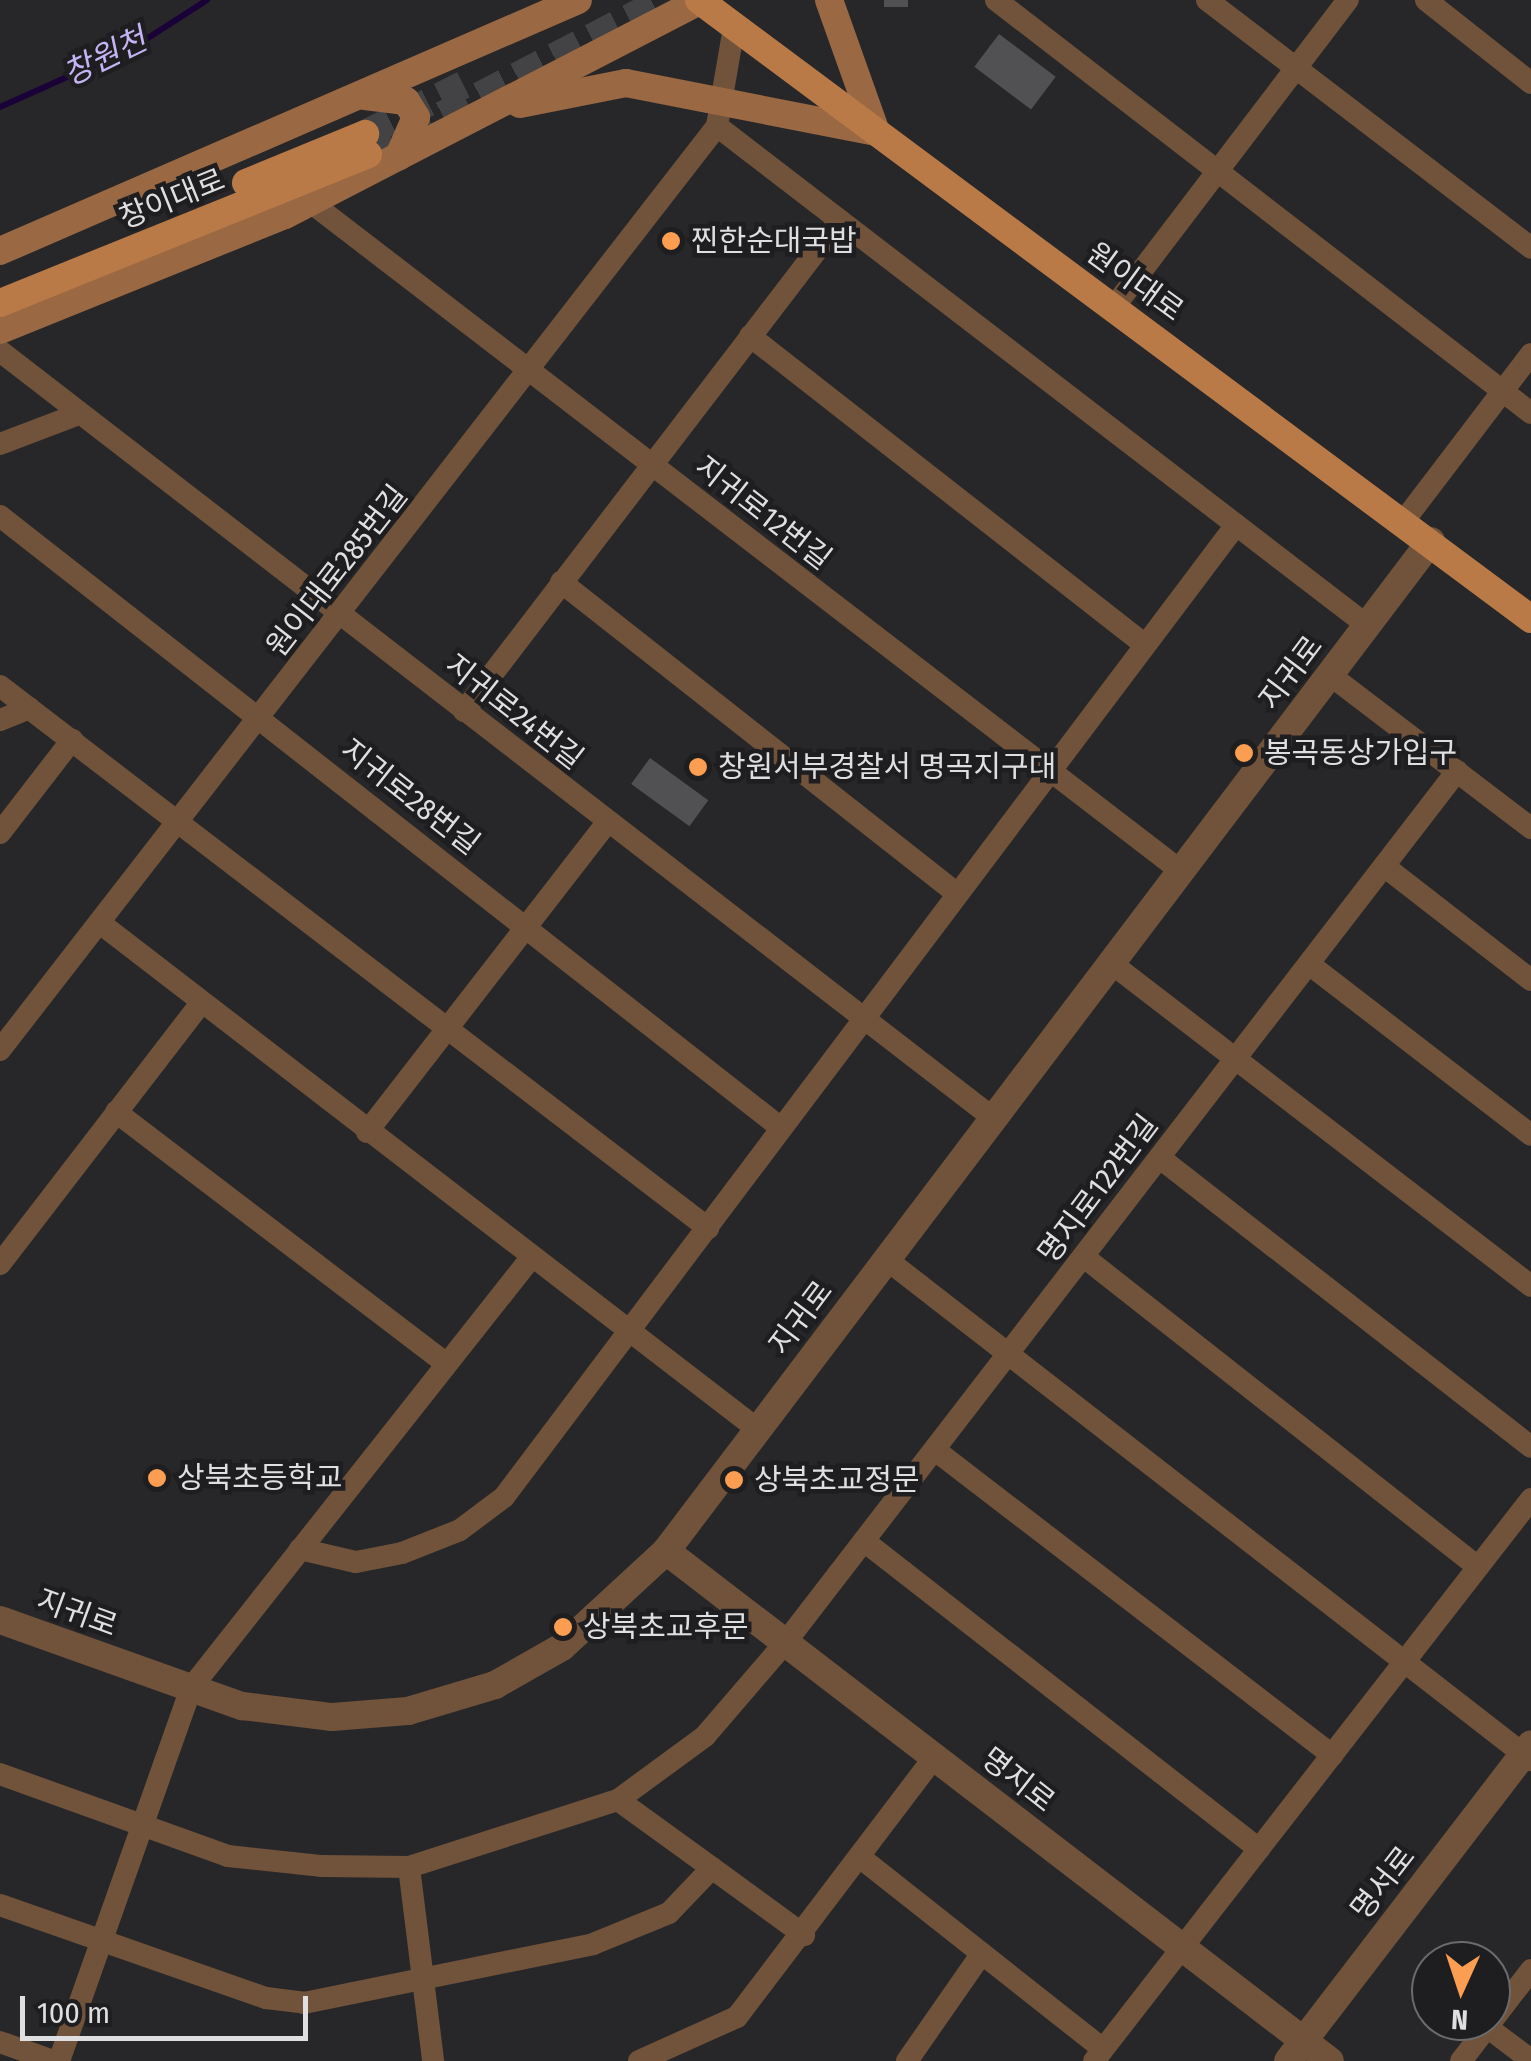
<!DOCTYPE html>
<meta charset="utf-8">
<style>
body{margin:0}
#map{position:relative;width:1531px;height:2061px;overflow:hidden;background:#272729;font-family:"Fira Sans Condensed","Noto Sans KR",sans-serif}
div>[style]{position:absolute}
.stream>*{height:6px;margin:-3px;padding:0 3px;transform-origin:3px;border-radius:3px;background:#1a0239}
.building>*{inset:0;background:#515053;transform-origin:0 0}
.primary-tunnel>*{height:28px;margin-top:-14px;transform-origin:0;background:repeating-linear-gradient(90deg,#434244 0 28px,transparent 0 42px)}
.minor>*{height:22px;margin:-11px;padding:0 11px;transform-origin:11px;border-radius:11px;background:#71523a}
.tertiary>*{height:28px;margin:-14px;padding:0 14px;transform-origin:14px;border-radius:14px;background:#71523a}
.secondary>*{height:28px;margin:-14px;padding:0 14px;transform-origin:14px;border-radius:14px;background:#9a6842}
.primary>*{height:28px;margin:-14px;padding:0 14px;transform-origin:14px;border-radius:14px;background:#ba7a47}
.dots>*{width:28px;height:28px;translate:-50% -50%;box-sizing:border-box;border:5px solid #1e1d20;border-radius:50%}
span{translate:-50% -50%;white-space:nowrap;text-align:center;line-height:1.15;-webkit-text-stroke:9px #1e1d20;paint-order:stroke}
.street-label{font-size:30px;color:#dfdee0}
.poi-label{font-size:30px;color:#dfdee0}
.left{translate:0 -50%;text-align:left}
.water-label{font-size:32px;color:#c5b4f5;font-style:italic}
.north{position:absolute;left:1411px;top:1941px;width:100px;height:100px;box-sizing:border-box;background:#1e1d20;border:2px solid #6b6a6d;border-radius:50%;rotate:183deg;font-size:28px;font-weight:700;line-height:40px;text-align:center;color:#dfdee0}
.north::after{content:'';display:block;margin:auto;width:35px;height:45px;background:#fb9e51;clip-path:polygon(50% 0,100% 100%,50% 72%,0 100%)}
.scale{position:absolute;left:20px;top:1996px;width:288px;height:45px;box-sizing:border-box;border:5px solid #dfdee0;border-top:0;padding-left:12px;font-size:30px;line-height:35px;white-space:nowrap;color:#dfdee0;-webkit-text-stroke:8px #1e1d20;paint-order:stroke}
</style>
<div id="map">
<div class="stream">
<i style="left:0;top:107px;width:147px;rotate:-24.1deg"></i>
<i style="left:134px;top:47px;width:87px;rotate:-32.8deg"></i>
</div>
<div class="building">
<i style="left:884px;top:0;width:24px;height:7px"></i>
<i style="left:999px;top:34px;width:71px;height:41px;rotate:37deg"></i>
<i style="left:650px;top:758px;width:72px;height:32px;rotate:36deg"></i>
</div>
<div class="primary-tunnel">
<i style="left:365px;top:134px;width:110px;rotate:-26.6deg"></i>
<i style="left:368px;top:154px;width:334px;rotate:-27.5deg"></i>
</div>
<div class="minor">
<i style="left:996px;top:0;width:676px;rotate:37.67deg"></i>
<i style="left:1207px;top:0;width:408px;rotate:37.4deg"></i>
<i style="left:1426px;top:0;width:134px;rotate:38.3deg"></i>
<i style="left:717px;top:126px;width:821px;rotate:37.53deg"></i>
<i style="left:309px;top:201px;width:1100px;rotate:37.54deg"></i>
<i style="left:1114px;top:307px;width:386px;rotate:-52.7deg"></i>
<i style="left:750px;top:336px;width:500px;rotate:38.02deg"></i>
<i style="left:0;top:351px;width:1255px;rotate:37.68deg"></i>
<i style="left:0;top:444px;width:85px;rotate:-20.8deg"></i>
<i style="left:0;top:516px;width:992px;rotate:38.08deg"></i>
<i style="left:1403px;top:522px;width:211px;rotate:-52.7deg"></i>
<i style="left:561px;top:582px;width:499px;rotate:38.2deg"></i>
<i style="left:1330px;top:675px;width:253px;rotate:37.3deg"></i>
<i style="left:0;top:686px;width:892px;rotate:37.44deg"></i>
<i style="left:464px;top:711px;width:618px;rotate:-52.56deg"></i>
<i style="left:0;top:720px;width:32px;rotate:-22deg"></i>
<i style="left:0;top:833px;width:118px;rotate:-52.3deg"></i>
<i style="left:1384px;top:866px;width:186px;rotate:37.8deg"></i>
<i style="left:100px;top:923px;width:829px;rotate:37.6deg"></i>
<i style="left:1111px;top:963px;width:530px;rotate:37.56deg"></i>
<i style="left:1309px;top:964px;width:280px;rotate:37.6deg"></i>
<i style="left:0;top:1050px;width:1170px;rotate:-52.19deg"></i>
<i style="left:717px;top:126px;width:99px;rotate:-80.2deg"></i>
<i style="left:116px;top:1112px;width:412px;rotate:37.3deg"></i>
<i style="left:367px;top:1132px;width:393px;rotate:-52.2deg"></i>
<i style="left:1160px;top:1158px;width:470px;rotate:37.9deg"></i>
<i style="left:1084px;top:1257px;width:501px;rotate:38.2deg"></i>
<i style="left:886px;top:1259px;width:817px;rotate:37.84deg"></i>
<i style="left:0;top:1264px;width:328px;rotate:-52.4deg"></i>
<i style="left:935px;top:1450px;width:501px;rotate:37.53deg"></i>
<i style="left:864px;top:1541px;width:501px;rotate:37.95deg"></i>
<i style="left:300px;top:1549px;width:57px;rotate:13.1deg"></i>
<i style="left:356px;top:1562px;width:47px;rotate:-11.1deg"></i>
<i style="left:402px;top:1553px;width:62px;rotate:-21.6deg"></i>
<i style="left:460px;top:1530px;width:55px;rotate:-36.9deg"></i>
<i style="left:504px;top:1497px;width:1217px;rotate:-53.02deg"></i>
<i style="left:0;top:1774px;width:242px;rotate:19.8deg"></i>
<i style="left:228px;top:1856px;width:95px;rotate:6.1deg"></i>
<i style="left:322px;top:1866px;width:87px;rotate:0.7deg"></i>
<i style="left:409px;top:1867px;width:219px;rotate:-17.8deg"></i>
<i style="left:618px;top:1800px;width:108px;rotate:-36.3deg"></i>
<i style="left:705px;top:1736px;width:123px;rotate:-49.3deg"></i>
<i style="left:785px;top:1643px;width:1101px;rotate:-52.38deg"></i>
<i style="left:861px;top:1858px;width:308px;rotate:38.3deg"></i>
<i style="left:409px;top:1867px;width:195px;rotate:82.9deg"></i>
<i style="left:712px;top:1868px;width:114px;rotate:36.1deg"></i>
<i style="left:0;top:1905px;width:282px;rotate:19.3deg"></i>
<i style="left:266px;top:1998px;width:38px;rotate:7deg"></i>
<i style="left:304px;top:2003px;width:295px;rotate:-11.5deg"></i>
<i style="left:593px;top:1944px;width:82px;rotate:-22.2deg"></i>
<i style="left:669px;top:1913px;width:62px;rotate:-46.3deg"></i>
<i style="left:712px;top:1868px;width:116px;rotate:-144.1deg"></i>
<i style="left:1487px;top:2027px;width:55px;rotate:36.9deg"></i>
<i style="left:0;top:2042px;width:56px;rotate:19.7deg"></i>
<i style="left:59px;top:2061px;width:396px;rotate:-70.5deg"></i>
<i style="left:191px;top:1688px;width:547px;rotate:-51.68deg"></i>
<i style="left:639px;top:2061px;width:107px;rotate:-24.2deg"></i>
<i style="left:737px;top:2017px;width:326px;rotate:-52.8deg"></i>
<i style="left:907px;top:2061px;width:131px;rotate:-55.2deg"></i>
<i style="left:1094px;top:2061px;width:712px;rotate:-52.13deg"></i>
<i style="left:1461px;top:2061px;width:115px;rotate:-52.4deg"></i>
</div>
<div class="tertiary">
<i style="left:666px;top:1551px;width:837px;rotate:37.53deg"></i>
<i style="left:0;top:1620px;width:257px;rotate:19.6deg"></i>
<i style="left:242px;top:1706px;width:91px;rotate:7deg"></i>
<i style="left:332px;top:1717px;width:76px;rotate:-4.5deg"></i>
<i style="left:408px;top:1711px;width:91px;rotate:-16.6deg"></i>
<i style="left:495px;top:1685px;width:77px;rotate:-29.6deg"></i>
<i style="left:562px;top:1647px;width:142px;rotate:-42.7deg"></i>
<i style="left:666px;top:1551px;width:1267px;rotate:-52.86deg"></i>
<i style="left:1288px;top:2061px;width:399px;rotate:-52.5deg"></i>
</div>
<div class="secondary">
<i style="left:829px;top:0;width:140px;rotate:70.4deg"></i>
<i style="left:365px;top:96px;width:41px;rotate:7deg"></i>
<i style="left:406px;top:101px;width:19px;rotate:58deg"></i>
<i style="left:416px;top:117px;width:43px;rotate:113.6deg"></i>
<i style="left:520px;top:104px;width:108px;rotate:-11.2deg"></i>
<i style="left:626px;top:83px;width:255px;rotate:11.1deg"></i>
<i style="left:0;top:251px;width:630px;rotate:-23.47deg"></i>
<i style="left:0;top:330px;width:307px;rotate:-22deg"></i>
<i style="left:285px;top:215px;width:469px;rotate:-27.3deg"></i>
</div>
<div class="primary">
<i style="left:699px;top:0;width:1037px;rotate:36.65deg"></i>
<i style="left:246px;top:183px;width:129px;rotate:-22.4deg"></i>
<i style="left:0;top:303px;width:397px;rotate:-22deg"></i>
</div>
<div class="dots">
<i style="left:671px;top:241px;background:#fb9e51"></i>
<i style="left:1244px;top:753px;background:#fb9e51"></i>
<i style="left:698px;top:767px;background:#fb9e51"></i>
<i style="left:157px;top:1478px;background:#fb9e51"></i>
<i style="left:734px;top:1480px;background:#fb9e51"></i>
<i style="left:563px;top:1627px;background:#fb9e51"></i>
</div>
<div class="street-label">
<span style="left:172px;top:199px;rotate:-22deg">창이대로</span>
<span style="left:1135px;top:282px;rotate:36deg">원이대로</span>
<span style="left:763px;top:513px;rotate:38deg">지귀로12번길</span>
<span style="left:337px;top:571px;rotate:-52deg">원이대로285번길</span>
<span style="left:1291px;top:673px;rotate:-53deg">지귀로</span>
<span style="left:514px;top:712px;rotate:38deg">지귀로24번길</span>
<span style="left:410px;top:797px;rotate:38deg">지귀로28번길</span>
<span style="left:1098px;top:1189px;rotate:-53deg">명지로122번길</span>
<span style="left:801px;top:1318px;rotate:-53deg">지귀로</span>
<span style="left:77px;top:1613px;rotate:20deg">지귀로</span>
<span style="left:1018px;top:1780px;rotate:38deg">명지로</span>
<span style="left:1383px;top:1883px;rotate:-52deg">명서로</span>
</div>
<div class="poi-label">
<span class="left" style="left:691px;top:241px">찐한순대국밥</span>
<span class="left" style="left:1264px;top:753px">봉곡동상가입구</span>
<span class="left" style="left:718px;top:767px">창원서부경찰서 명곡지구대</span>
<span class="left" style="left:177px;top:1478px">상북초등학교</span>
<span class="left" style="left:754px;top:1480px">상북초교정문</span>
<span class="left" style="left:583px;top:1627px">상북초교후문</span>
</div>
<div class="water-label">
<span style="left:105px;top:57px;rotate:-26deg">창원천</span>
</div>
<div class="north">N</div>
<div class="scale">100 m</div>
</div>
